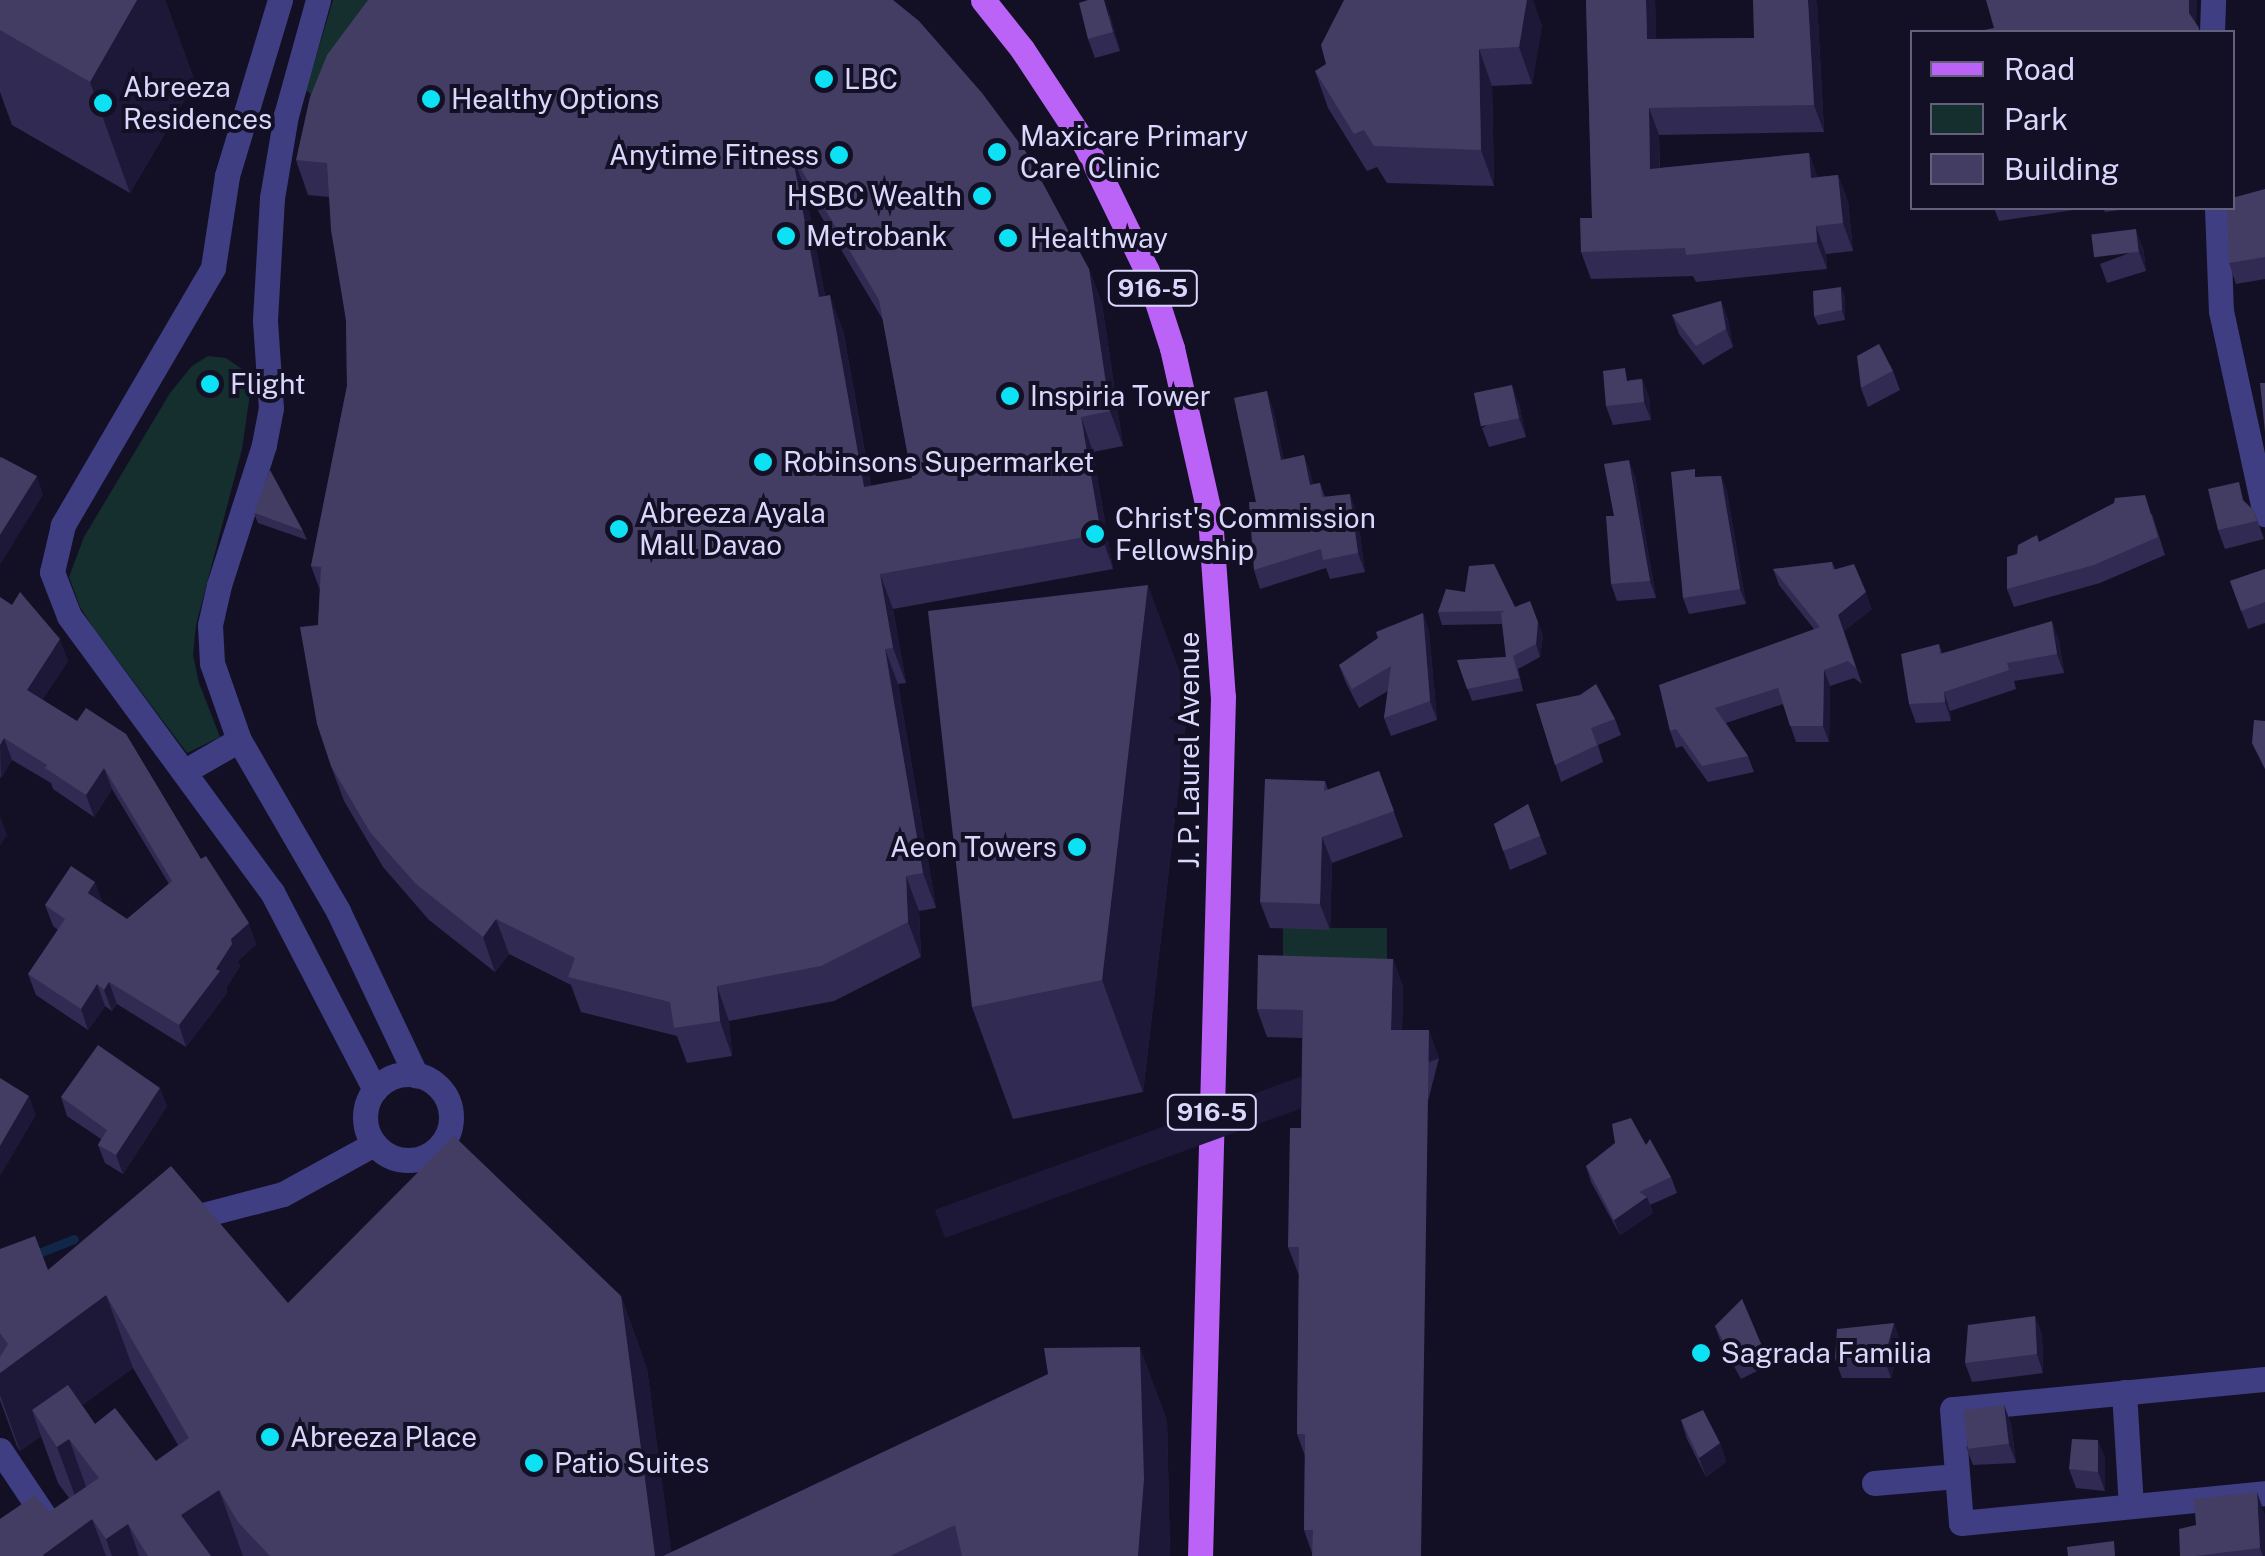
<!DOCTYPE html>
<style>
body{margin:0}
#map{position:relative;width:2265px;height:1556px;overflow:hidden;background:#131025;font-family:"Public Sans",sans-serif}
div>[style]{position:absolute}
.green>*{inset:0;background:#142f2d;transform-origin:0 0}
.stream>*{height:9px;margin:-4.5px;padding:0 4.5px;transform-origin:4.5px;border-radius:4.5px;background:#112749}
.street>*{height:25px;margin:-12.5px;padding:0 12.5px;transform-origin:12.5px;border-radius:12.5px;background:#3f3e82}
.street>.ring{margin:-12.5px;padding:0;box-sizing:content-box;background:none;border:25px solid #3f3e82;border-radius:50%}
.primary>*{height:25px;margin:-12.5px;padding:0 12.5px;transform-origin:12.5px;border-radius:12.5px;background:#bc63f7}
.wall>*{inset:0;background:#312a52}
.shaded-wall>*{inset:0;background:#1d1838;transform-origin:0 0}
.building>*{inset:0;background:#433d64;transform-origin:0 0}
.dots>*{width:28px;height:28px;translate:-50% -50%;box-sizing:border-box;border:5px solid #131025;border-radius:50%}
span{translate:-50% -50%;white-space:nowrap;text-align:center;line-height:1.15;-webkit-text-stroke:8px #131025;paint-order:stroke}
.shield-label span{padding:2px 8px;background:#131025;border:2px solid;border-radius:8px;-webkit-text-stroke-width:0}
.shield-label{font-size:25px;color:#dad7fd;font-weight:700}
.poi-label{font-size:28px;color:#dad7fd}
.left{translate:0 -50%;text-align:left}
.right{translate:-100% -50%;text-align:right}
.street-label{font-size:28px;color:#dad7fd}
.legend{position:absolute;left:1910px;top:30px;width:325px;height:180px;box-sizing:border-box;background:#131025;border:2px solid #63607b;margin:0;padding:12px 18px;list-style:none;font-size:30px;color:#dad7fd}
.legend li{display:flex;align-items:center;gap:20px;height:50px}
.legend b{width:50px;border:2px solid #63607b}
</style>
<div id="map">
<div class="green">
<i style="clip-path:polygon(333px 0,378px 0,325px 107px,306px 90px)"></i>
<i style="clip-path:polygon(208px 356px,226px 358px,242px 369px,250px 394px,242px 449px,196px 625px,193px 655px,199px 683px,220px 737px,187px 753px,95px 630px,80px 607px,69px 577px,84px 537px,170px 393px,192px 366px)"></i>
<i style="left:1387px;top:928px;width:50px;height:104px;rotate:90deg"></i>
</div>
<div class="stream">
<i style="left:31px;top:1256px;width:46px;rotate:-21.6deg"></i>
</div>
<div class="street">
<i style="left:280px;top:0;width:184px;rotate:106.8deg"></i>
<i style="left:227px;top:176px;width:93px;rotate:98.7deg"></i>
<i style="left:213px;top:268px;width:298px;rotate:120.3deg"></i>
<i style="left:63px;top:525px;width:48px;rotate:103.2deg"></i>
<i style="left:52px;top:572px;width:47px;rotate:68.9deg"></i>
<i style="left:69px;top:616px;width:343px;rotate:53.7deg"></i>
<i style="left:272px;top:892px;width:223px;rotate:62.5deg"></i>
<i style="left:318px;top:0;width:119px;rotate:105.5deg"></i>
<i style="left:286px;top:115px;width:84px;rotate:99.6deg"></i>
<i style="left:272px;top:198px;width:123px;rotate:93.3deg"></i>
<i style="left:265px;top:321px;width:87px;rotate:86.1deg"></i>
<i style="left:271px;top:408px;width:38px;rotate:101deg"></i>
<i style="left:264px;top:445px;width:147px;rotate:107.8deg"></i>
<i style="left:219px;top:585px;width:41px;rotate:102.7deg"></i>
<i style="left:210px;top:625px;width:38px;rotate:87deg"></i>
<i style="left:212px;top:663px;width:82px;rotate:70.7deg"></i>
<i style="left:239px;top:740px;width:198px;rotate:59.9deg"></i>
<i style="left:338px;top:911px;width:182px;rotate:64.6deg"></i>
<i style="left:2212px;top:32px;width:32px;rotate:-88deg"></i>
<i style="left:2217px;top:208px;width:103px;rotate:87.8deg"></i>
<i style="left:2221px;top:311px;width:208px;rotate:77.8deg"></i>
<i style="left:185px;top:771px;width:62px;rotate:-29.9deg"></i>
<i class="ring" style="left:365px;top:1074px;width:61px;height:61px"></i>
<i style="left:180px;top:1221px;width:106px;rotate:-14.7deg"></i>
<i style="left:283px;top:1194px;width:104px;rotate:-28.8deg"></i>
<i style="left:2265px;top:1379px;width:314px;rotate:174.5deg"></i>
<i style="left:1952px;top:1409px;width:114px;rotate:85.5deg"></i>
<i style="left:1961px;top:1523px;width:305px;rotate:-5.6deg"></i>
<i style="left:2124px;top:1392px;width:114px;rotate:86.5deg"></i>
<i style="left:0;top:1450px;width:128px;rotate:56.2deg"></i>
<i style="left:1874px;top:1483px;width:83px;rotate:-4.8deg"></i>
</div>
<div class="primary">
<i style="left:983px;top:0;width:63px;rotate:51.5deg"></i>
<i style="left:1022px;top:49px;width:116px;rotate:56.6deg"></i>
<i style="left:1086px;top:146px;width:139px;rotate:64deg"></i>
<i style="left:1147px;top:271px;width:81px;rotate:72deg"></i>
<i style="left:1172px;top:348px;width:173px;rotate:77.3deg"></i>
<i style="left:1210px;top:517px;width:180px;rotate:85.9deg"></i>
<i style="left:1223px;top:697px;width:859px;rotate:91.53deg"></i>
</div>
<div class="wall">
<i style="clip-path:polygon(0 0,165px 0,195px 82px,130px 193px,12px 125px,0 92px)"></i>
<i style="clip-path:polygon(evenodd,893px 0,1089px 269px,1102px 304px,1123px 446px,1093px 452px,1113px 569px,893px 609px,906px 683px,898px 684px,936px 908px,919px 911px,921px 957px,834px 1001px,729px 1021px,732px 1056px,687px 1063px,677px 1036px,581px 1012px,571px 985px,509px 954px,495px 972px,429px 920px,383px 867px,344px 801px,331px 766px,318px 625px,320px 590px,311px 566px,347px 386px,346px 320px,329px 197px,308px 195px,296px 160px,893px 0,805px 189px,883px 320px,912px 478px,871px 486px,843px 330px,825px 296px,805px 189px)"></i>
<i style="clip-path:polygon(1586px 0,1655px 0,1656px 39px,1754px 38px,1817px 2px,1824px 132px,1659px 135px,1660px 168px,1809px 153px,1817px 177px,1838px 175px,1848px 202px,1853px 251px,1826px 254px,1827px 269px,1696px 282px,1693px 276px,1591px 279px,1581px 252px,1592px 218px)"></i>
<i style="clip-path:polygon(1110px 15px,1120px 51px,1095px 58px,1088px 39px)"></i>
<i style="clip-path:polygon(1542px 25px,1532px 84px,1492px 86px,1494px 186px,1387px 183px,1377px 167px,1367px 171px,1328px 108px,1315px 71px)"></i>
<i style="clip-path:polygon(2265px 189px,2265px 279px,2236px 284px,2229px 263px)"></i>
<i style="clip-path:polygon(1994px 208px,2087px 208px,1999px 221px)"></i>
<i style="clip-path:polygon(2103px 208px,2137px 208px,2105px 212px)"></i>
<i style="clip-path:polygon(2143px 248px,2146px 271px,2107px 283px,2100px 264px)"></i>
<i style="clip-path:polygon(1845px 296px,1845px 320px,1818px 325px,1814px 316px)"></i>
<i style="clip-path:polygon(1721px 301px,1728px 320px,1733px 347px,1703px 365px,1679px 334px,1672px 315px)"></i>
<i style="clip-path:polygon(1893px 371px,1900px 390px,1868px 407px,1861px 388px)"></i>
<i style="clip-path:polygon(1642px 379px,1649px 397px,1651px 420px,1613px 425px,1606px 406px,1630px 380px)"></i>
<i style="clip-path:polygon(1519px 404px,1526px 437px,1489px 447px,1482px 428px)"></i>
<i style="clip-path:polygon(1273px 409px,1284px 460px,1304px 455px,1313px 484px,1320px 483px,1325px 497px,1357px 513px,1365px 572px,1330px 579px,1326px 568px,1260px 589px,1254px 570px,1256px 502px)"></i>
<i style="clip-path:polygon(1635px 476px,1656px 598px,1617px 601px,1611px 584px,1614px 516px)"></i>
<i style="clip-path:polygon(1721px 476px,1727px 492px,1746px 604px,1689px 614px,1683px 598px,1697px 477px)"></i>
<i style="clip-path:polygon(2246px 503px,2254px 511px,2264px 539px,2225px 549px,2218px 530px)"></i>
<i style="clip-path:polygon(254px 513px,303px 531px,307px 540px,258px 523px)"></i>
<i style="clip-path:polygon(2152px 514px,2165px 555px,2100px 583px,2014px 607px,2007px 589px,2017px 554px,2040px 542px)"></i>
<i style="clip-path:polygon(1832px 562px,1835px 569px,1872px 609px,1844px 631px,1862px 684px,1854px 678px,1830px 686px,1829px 742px,1796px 742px,1783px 704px,1726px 723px,1748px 756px,1754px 772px,1708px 782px,1682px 746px,1676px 748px,1670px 731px,1814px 629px,1779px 585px,1773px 569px)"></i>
<i style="clip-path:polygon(2265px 569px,2265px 623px,2248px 629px,2230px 581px)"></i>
<i style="clip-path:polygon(0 597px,68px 661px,42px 700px,201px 859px,256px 944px,238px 961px,240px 966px,226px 988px,227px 993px,186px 1047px,117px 1004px,112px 1011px,105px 1006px,88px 1030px,36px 995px,28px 974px,58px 930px,53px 926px,45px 905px,103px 903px,127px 919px,169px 884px,112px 789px,94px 817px,53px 789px,51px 783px,12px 760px,0 778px)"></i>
<i style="clip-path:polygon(1515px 607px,1543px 635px,1540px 657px,1518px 669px,1523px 691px,1472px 701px,1457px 660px,1506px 657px,1502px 624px,1442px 625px,1438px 612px)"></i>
<i style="clip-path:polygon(1423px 613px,1429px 632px,1437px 720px,1391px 736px,1384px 718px,1388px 691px,1359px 708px,1346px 683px,1339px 665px)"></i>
<i style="clip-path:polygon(2059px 640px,2064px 673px,2014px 681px,2016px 689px,1950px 711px,1951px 721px,1916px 723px,1909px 704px,1939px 644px,1942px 653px)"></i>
<i style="clip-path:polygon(1189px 697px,1143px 1092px,1013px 1119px,972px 1007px)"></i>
<i style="clip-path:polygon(1536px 704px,1615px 719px,1621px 735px,1598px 745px,1603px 762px,1561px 782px)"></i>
<i style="clip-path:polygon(1379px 771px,1403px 837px,1332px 863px,1330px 930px,1270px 928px,1260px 902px,1325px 781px,1328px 790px)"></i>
<i style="clip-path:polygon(1528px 804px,1547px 854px,1510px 870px,1494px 824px)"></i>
<i style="clip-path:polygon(1393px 959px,1403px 987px,1402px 1030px,1439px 1058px,1312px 1553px,1304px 1530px,1305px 1456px,1297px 1434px,1299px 1275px,1288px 1247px,1301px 1128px,1302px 1038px,1267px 1037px,1257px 1009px)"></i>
<i style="clip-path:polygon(61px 1097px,167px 1106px,123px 1174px,105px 1163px,98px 1145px,101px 1139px,67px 1116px)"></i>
<i style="clip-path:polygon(1646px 1145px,1671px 1177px,1677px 1193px,1650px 1205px,1653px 1213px,1620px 1235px,1591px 1182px,1586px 1166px)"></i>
<i style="clip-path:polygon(evenodd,0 1249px,48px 1270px,288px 1303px,621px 1296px,647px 1369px,671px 1552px,1167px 1420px,1170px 1556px,0 1556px,69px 1498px,58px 1483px,41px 1436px,20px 1451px,17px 1446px,0 1400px,0 1249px,133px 1368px,178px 1445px,156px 1461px,95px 1424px,82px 1405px,133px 1368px)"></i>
<i style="clip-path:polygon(2035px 1316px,2042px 1335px,2043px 1373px,1972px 1382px,1965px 1363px)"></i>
<i style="clip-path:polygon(1894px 1323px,1900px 1342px,1891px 1378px,1842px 1378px,1835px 1359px)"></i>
<i style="clip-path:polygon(1715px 1326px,1762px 1346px,1769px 1365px,1741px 1379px,1722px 1345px)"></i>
<i style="clip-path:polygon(2004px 1405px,2011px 1424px,2016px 1463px,1973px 1465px,1966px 1447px)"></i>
<i style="clip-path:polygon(1681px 1420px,1720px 1443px,1726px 1462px,1706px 1477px,1687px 1439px)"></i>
<i style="clip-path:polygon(2105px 1458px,2105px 1491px,2076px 1488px,2069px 1469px)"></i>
<i style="clip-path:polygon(2265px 1515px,2265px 1556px,2180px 1556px)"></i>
</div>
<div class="shaded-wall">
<i style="clip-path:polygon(137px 0,165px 0,195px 82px,130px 193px,90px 82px)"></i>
<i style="clip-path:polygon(1105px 0,1110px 15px,1120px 51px,1113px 32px)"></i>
<i style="clip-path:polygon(1527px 0,1533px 0,1542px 25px,1532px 84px,1519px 47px)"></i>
<i style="clip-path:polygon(1646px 0,1655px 0,1657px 67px,1647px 39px)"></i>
<i style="clip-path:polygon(1808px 0,1816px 0,1817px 2px,1824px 132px,1814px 105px)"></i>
<i style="clip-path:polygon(2189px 0,2197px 0,2196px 32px,2189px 13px)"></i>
<i style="clip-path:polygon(1479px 49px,1492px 86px,1494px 186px,1481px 150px)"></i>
<i style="clip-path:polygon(1649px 108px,1659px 135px,1660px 196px,1650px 169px)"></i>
<i style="clip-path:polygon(1809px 153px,1818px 180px,1811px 178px)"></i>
<i style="clip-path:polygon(792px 154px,805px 189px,832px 332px,819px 297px)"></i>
<i style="clip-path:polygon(1838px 175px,1848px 202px,1853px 251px,1843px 223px)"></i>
<i style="clip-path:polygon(1816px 226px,1826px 254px,1827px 269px,1817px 242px)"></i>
<i style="clip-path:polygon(2136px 229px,2143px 248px,2146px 271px,2139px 252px)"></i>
<i style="clip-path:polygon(1089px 269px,1102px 304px,1123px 446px,1110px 411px)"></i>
<i style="clip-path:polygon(1841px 287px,1845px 296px,1845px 320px,1842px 310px)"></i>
<i style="clip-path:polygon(830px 295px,843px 330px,877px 522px,864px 487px)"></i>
<i style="clip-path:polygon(1721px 301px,1728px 320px,1733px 347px,1726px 329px)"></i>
<i style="clip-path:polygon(1642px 379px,1649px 397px,1651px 420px,1644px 402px)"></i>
<i style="clip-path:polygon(1512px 385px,1519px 404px,1526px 437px,1519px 418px)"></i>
<i style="clip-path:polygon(1267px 391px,1273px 409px,1288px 479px,1281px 460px)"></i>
<i style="clip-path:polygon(1081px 417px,1093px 452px,1113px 569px,1101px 534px)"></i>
<i style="clip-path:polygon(1304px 455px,1311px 474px,1317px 504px,1310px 485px)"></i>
<i style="clip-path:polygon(1629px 460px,1635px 476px,1656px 598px,1650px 581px)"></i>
<i style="clip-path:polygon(37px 476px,43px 495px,0 565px,0 535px)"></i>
<i style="clip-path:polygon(1721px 476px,1727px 492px,1746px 604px,1740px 589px)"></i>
<i style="clip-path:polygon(1350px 494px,1357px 513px,1365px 572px,1358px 553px)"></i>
<i style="clip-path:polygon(880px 574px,893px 609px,906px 683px,893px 648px)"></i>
<i style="clip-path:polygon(1148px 585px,1189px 697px,1143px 1092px,1102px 980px)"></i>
<i style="clip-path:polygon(1866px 592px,1872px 609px,1844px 631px,1862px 684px,1838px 615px)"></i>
<i style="clip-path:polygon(1423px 613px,1429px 632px,1437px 720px,1430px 701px)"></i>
<i style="clip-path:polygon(2052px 621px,2059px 640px,2064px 673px,2057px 654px)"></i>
<i style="clip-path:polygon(1538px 622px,1543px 635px,1540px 657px,1536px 644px)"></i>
<i style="clip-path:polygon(60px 639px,68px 661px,35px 711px,27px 690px)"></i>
<i style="clip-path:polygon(885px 649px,898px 684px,936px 908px,923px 873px)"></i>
<i style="clip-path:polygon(1824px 670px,1830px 686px,1829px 742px,1823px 726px)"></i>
<i style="clip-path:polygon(1944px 692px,1950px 711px,1951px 721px,1945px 702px)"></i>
<i style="clip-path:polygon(4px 738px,12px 760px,1px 779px,0 745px)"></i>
<i style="clip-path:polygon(104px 768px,112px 789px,94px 817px,86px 795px)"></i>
<i style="clip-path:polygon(0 816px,7px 835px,0 846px)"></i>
<i style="clip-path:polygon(1322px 837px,1332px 863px,1330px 930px,1320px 904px)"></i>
<i style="clip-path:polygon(906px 876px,919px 911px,921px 957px,908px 922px)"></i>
<i style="clip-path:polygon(95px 882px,103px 903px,88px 893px)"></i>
<i style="clip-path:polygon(496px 919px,509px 954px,495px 972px,483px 937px)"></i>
<i style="clip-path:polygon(249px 923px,256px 944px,238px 961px,240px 966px,226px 988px,227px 993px,186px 1047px,179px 1025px,231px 939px)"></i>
<i style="clip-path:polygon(1393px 959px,1403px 987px,1401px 1058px,1391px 1030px)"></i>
<i style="clip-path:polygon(109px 982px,117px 1004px,112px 1011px,104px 990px)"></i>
<i style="clip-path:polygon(97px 984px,105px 1006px,88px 1030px,81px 1009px)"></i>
<i style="clip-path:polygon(717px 986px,729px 1021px,732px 1056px,720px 1021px)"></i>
<i style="left:1429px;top:1030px;width:30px;height:526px;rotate:70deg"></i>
<i style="clip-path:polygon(160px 1088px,167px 1106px,123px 1174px,116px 1155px)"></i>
<i style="clip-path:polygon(29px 1096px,36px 1115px,0 1176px,0 1146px)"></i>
<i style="clip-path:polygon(1647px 1197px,1653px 1213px,1620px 1235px,1614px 1220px)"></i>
<i style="clip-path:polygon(106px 1295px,133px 1368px,47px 1432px,32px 1410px,41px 1436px,20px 1451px,0 1395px,0 1373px)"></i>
<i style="clip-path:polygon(621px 1296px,647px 1369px,672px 1556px,655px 1556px)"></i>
<i style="clip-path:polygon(2035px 1316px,2042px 1335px,2043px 1373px,2037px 1354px)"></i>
<i style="clip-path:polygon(1894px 1323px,1900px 1342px,1891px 1378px,1884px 1359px)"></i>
<i style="clip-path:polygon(1140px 1347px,1167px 1420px,1170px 1556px,1138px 1556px)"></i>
<i style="clip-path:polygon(2004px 1405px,2011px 1424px,2016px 1463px,2009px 1444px)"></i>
<i style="clip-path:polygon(69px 1439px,95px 1512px,84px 1520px,57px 1447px)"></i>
<i style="clip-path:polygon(2098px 1440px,2105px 1458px,2105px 1491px,2098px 1472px)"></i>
<i style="clip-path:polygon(1720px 1443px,1726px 1462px,1706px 1477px,1699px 1458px)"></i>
<i style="clip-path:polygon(219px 1490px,243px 1556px,196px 1556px,181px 1515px)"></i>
<i style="clip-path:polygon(2257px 1492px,2265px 1515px,2265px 1556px,2263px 1556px,2260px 1548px)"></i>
<i style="clip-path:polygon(92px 1519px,106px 1556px,43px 1556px,43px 1555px)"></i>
<i style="clip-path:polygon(128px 1524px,139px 1556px,112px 1556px,106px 1539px)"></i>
</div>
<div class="building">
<i style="clip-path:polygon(0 0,137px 0,90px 82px,0 30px)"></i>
<i style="clip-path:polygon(evenodd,368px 0,893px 0,919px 21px,982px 93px,1026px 152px,1089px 269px,1110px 411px,1081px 417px,1101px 534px,880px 574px,893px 648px,885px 649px,923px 873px,906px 876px,908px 922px,821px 966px,717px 986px,720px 1021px,674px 1028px,670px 1002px,568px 977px,575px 958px,496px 919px,483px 937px,416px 884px,370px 832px,331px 766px,317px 724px,300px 627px,318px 625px,321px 567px,311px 566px,347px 386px,346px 320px,331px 230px,327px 163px,296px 160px,310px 97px,327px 55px,368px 0,792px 154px,879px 300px,912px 478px,864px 487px,830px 295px,819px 297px,792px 154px)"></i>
<i style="clip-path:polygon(1088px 0,1104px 0,1113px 32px,1088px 39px,1079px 3px)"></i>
<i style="clip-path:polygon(1344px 0,1527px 0,1519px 47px,1479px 49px,1481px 150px,1374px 146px,1364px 130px,1354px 134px,1315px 71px,1326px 64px,1321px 45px)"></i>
<i style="clip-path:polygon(1586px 0,1646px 0,1647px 39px,1754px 38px,1753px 0,1808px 0,1814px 105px,1649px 108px,1650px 169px,1809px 153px,1811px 178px,1838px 175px,1843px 223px,1816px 226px,1817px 242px,1686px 255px,1685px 248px,1581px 252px,1580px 218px,1592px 218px)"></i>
<i style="clip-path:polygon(1986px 0,2189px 0,2189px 13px,2199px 28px,2199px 32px,1974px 32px,1994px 28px)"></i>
<i style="clip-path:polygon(2265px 189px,2265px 257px,2229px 263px,2227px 208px,2232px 208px,2232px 198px)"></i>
<i style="left:2136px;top:229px;width:23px;height:45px;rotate:83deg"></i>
<i style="clip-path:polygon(1841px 287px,1842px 310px,1814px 316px,1813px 291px)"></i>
<i style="clip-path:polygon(1721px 301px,1726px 329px,1696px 346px,1672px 315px)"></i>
<i style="clip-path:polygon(1879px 344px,1893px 371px,1861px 388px,1857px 356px)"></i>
<i style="clip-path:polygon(1625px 368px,1627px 381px,1642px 379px,1644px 402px,1606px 406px,1603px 371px)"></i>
<i style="clip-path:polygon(2260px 383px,2265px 383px,2265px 432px)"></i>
<i style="left:1512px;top:385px;width:34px;height:39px;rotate:78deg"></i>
<i style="clip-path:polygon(1267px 391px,1281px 460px,1304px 455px,1310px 485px,1320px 483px,1322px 497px,1350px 494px,1358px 553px,1323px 560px,1321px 549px,1254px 570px,1249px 502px,1256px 502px,1234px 398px)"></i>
<i style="clip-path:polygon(1px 457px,37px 476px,0 535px,0 458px)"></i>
<i style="clip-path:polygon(1629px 460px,1650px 581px,1611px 584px,1606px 516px,1614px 516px,1604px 464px)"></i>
<i style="clip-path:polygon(1695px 469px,1695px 477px,1721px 476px,1740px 589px,1683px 598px,1671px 472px)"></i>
<i style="clip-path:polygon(270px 470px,303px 531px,254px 513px)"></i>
<i style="clip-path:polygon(2239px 482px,2243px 500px,2254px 511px,2257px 521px,2218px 530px,2208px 489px)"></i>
<i style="clip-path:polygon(2145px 495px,2158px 537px,2094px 565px,2007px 589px,2007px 557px,2017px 554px,2018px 545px,2037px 535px,2039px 542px,2114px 503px,2115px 498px)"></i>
<i style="clip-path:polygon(1832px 562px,1833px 570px,1854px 564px,1866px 592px,1838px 615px,1856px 668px,1848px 661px,1824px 670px,1823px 726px,1790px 726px,1778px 688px,1715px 708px,1748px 756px,1702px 766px,1676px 729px,1670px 731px,1659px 685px,1820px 627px,1773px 569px)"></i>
<i style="clip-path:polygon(1494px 564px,1515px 607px,1530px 601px,1538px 622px,1536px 644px,1513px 656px,1519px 678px,1467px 689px,1457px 660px,1506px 657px,1501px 613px,1505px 611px,1438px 612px,1446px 589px,1465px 592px,1469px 566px)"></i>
<i style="clip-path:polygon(2265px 569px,2265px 602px,2241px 611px,2230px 581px)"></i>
<i style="clip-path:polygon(1148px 585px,1102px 980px,972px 1007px,928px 611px)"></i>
<i style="clip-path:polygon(20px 592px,60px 639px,27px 690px,77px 721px,86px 708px,126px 734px,201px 859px,206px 856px,249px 923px,231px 939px,232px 944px,216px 969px,220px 971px,179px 1025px,109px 982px,104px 990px,97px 984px,81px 1009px,28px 974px,65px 919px,45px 905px,71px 866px,95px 882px,88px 893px,127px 919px,172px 881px,104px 768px,86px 795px,45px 768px,47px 765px,4px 738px,0 745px,0 597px,12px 605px)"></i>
<i style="clip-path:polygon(1423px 613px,1430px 701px,1384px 718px,1391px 666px,1352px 689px,1339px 665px,1378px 638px,1376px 632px)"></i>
<i style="clip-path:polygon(2052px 621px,2057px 654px,2007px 663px,2009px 670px,1944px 692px,1945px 702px,1909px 704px,1901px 654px,1939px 644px,1940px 654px)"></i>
<i style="clip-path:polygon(1596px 684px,1615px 719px,1591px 728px,1597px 745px,1555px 765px,1536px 704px,1580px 695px)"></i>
<i style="clip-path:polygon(2254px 720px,2265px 721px,2265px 769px,2252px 743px)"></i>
<i style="clip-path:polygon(1379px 771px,1394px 811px,1322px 837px,1320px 904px,1260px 902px,1265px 779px,1325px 781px,1324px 791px)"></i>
<i style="clip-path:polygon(1528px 804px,1540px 836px,1503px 851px,1494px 824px)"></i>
<i style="clip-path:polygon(1258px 955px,1393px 959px,1391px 1030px,1429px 1030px,1421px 1556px,1312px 1556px,1313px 1530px,1304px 1530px,1305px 1434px,1297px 1434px,1299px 1247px,1288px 1247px,1290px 1128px,1301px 1128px,1303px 1010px,1257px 1009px)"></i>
<i style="clip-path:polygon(98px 1045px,160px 1088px,116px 1155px,98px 1145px,107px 1130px,61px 1097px)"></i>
<i style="clip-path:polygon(0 1078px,29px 1096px,0 1146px)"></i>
<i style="clip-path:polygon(1631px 1118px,1646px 1145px,1650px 1139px,1671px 1177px,1639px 1192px,1647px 1197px,1614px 1220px,1586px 1166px,1615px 1143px,1612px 1124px)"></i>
<i style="clip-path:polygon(454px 1136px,621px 1296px,655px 1556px,270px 1556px,238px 1522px,219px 1490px,181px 1515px,211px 1556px,148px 1556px,128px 1524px,106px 1539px,92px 1519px,43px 1555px,44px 1556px,0 1556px,0 1519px,35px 1495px,49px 1512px,99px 1478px,69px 1439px,57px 1447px,32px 1410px,68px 1385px,95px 1424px,115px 1408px,156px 1461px,189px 1438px,106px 1295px,0 1373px,0 1357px,8px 1344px,0 1333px,0 1249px,35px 1236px,48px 1270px,171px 1166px,288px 1303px)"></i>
<i style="clip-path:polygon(1742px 1299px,1762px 1346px,1734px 1360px,1715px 1326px)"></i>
<i style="clip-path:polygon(2035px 1316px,2037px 1354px,1965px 1363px,1968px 1325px)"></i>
<i style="clip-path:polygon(1894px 1323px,1884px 1359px,1835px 1359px,1837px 1329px)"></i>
<i style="clip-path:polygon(1140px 1347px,1144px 1479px,1138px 1556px,962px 1556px,955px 1525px,890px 1556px,663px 1556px,1048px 1374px,1044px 1348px)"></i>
<i style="left:2004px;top:1405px;width:39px;height:41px;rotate:83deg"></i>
<i style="clip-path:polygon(1703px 1410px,1720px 1443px,1699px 1458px,1681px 1420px)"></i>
<i style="clip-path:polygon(2072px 1439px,2098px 1440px,2098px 1472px,2069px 1469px)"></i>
<i style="clip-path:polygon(2257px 1492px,2260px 1548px,2195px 1556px,2180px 1556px,2179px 1529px,2196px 1525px,2194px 1499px)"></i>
<i style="clip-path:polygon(2114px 1541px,2115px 1556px,2068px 1556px,2067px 1547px)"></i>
</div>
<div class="dots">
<i style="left:824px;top:79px;background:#0ce2f3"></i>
<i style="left:431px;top:99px;background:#0ce2f3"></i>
<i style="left:103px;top:103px;background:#0ce2f3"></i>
<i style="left:997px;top:152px;background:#0ce2f3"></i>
<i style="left:839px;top:155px;background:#0ce2f3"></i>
<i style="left:982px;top:196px;background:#0ce2f3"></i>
<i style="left:786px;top:236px;background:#0ce2f3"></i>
<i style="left:1008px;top:238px;background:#0ce2f3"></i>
<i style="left:210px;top:384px;background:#0ce2f3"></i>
<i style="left:1010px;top:396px;background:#0ce2f3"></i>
<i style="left:763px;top:462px;background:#0ce2f3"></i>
<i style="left:619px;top:529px;background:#0ce2f3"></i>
<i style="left:1095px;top:534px;background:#0ce2f3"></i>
<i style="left:1077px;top:847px;background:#0ce2f3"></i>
<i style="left:1701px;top:1353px;background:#0ce2f3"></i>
<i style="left:270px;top:1437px;background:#0ce2f3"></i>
<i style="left:534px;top:1463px;background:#0ce2f3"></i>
</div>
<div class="shield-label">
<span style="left:1153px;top:288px">916-5</span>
<span style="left:1212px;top:1112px">916-5</span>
</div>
<div class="poi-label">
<span class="left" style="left:844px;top:79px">LBC</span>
<span class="left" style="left:123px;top:103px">Abreeza<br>Residences</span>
<span class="left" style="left:451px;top:99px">Healthy Options</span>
<span class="left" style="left:1020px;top:152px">Maxicare Primary<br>Care Clinic</span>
<span class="right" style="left:819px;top:155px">Anytime Fitness</span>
<span class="right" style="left:962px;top:196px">HSBC Wealth</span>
<span class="left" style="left:806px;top:236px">Metrobank</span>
<span class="left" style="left:1030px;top:238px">Healthway</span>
<span class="left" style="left:230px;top:384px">Flight</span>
<span class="left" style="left:1030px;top:396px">Inspiria Tower</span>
<span class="left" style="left:783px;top:462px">Robinsons Supermarket</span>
<span class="left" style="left:639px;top:529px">Abreeza Ayala<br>Mall Davao</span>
<span class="left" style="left:1115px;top:534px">Christ's Commission<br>Fellowship</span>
<span class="right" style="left:1057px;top:847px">Aeon Towers</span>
<span class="left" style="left:1721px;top:1353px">Sagrada Familia</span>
<span class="left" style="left:290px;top:1437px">Abreeza Place</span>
<span class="left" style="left:554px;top:1463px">Patio Suites</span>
</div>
<div class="street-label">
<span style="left:1189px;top:750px;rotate:-90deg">J. P. Laurel Avenue</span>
</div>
<ul class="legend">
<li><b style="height:12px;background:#bc63f7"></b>Road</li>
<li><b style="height:28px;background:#142f2d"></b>Park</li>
<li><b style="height:28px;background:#433d64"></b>Building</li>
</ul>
</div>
